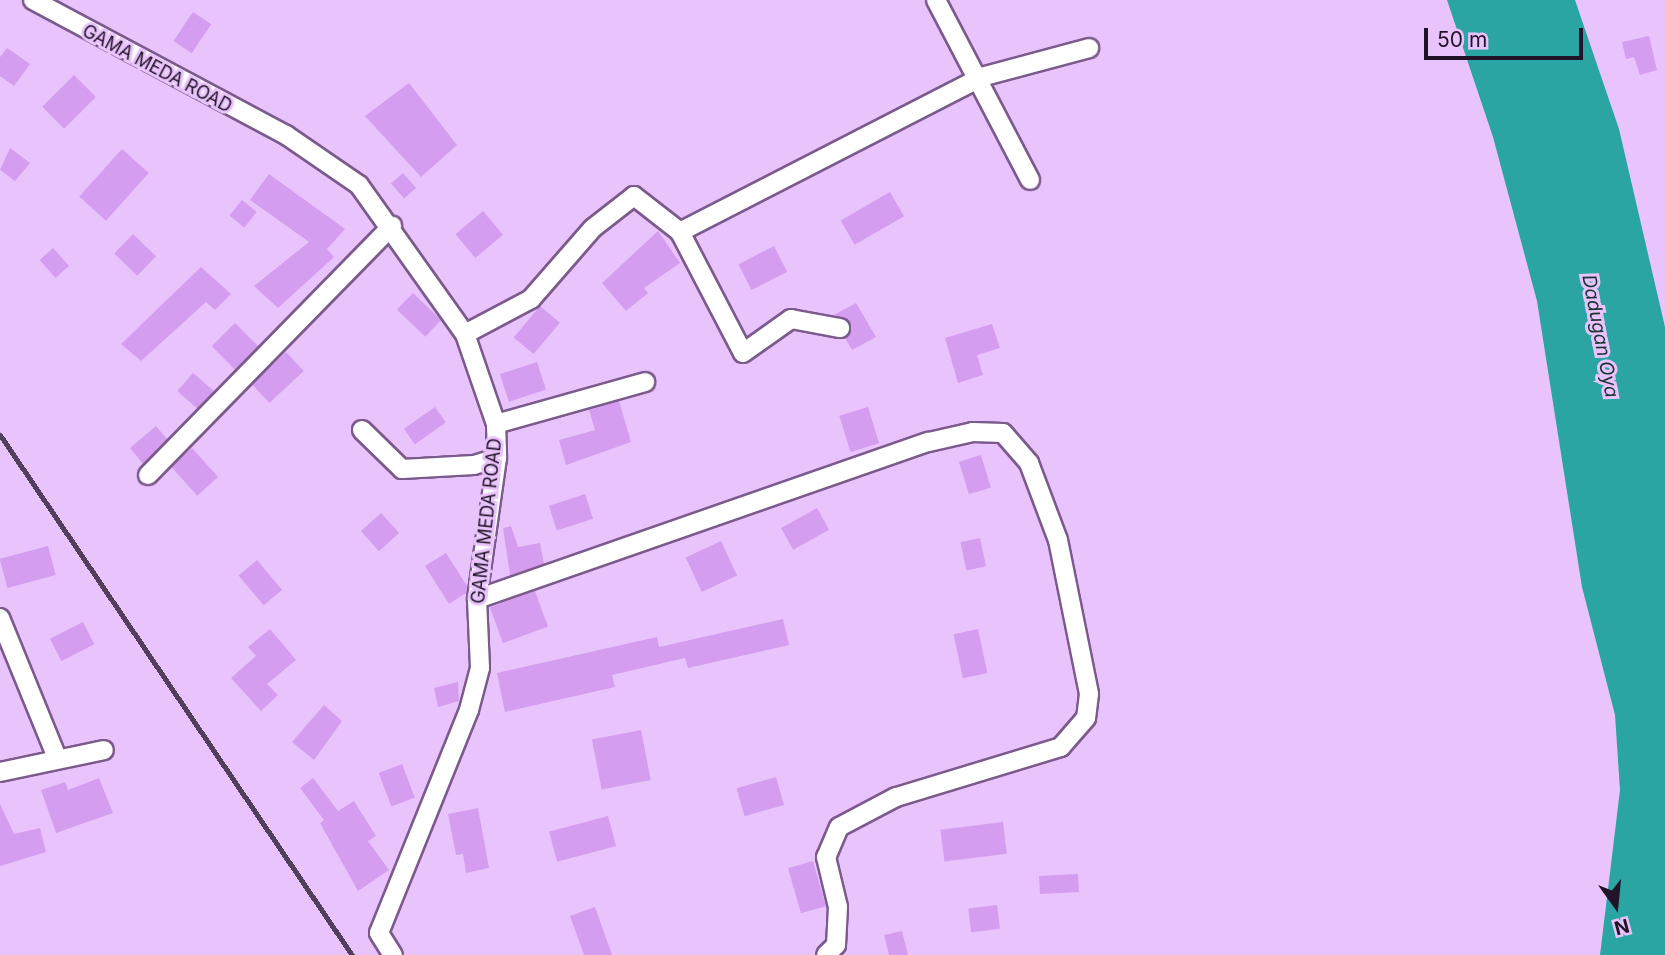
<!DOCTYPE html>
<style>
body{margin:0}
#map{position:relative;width:1665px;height:955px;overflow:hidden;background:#e9c4fc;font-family:Inter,sans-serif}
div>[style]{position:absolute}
.water>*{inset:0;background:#2aa5a3}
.building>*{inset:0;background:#d49df0;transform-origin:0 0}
.roads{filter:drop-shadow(2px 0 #7b5a8c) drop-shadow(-2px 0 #7b5a8c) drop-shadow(0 2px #7b5a8c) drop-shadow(0 -2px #7b5a8c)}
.minor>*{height:18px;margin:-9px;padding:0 9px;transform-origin:9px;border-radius:9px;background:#fff}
.rail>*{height:5px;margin:-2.5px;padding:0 2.5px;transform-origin:2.5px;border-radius:2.5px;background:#523f5c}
span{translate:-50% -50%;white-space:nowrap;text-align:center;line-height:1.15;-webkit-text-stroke:6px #e9c4fc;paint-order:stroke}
.street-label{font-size:18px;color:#211428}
.water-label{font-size:19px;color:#1a3433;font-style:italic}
.north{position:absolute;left:1581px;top:871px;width:70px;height:70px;-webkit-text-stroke:5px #e9c4fc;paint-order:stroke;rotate:165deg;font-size:19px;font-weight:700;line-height:28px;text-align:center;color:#211428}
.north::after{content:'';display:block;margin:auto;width:24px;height:32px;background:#211428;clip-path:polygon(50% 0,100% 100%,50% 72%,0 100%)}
.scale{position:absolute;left:1424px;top:28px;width:159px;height:32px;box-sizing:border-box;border:4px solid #211428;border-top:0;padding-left:9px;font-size:21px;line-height:24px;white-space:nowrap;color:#211428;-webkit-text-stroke:5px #e9c4fc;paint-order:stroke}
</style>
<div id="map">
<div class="water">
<i style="clip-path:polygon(1447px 0,1575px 0,1619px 129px,1665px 327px,1665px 955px,1600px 955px,1620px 790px,1615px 715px,1582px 587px,1537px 301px,1493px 137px)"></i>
</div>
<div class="building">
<i style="left:193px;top:12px;width:22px;height:35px;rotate:34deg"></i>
<i style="clip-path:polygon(1649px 36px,1657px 70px,1640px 75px,1634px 57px,1626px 59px,1622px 42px)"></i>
<i style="clip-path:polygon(7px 48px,30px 64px,14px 86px,0 76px,0 57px)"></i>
<i style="left:74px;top:75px;width:31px;height:45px;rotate:45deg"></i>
<i style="clip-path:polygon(409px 83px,457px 145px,421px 177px,365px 116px)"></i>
<i style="clip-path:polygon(10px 148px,30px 163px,15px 181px,0 170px)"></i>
<i style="left:122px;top:149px;width:36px;height:64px;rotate:42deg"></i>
<i style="left:403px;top:173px;width:20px;height:16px;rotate:49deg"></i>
<i style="clip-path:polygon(269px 174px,345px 229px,327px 249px,334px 257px,278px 308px,254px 286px,309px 242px,250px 200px)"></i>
<i style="left:890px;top:192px;width:28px;height:57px;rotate:60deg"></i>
<i style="left:242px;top:200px;width:19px;height:20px;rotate:39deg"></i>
<i style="left:483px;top:211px;width:31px;height:36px;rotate:50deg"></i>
<i style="clip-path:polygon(658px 231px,680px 263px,644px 288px,648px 293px,626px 311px,602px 283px)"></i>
<i style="left:133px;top:234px;width:32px;height:27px;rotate:44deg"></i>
<i style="left:774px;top:246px;width:29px;height:40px;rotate:63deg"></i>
<i style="left:53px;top:248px;width:24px;height:18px;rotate:48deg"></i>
<i style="clip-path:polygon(201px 267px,231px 294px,215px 310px,206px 302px,141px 361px,121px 344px)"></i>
<i style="left:413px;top:293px;width:39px;height:23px;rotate:44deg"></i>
<i style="clip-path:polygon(856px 303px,876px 337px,852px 350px,845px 338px,850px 324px,834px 315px)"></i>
<i style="left:540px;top:306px;width:26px;height:41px;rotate:40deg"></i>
<i style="left:235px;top:323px;width:33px;height:33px;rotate:45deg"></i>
<i style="clip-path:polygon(992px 324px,1000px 348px,977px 355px,983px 375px,958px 383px,945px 338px)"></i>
<i style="left:286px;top:352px;width:26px;height:47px;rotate:47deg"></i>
<i style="left:537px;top:362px;width:29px;height:39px;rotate:72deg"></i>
<i style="left:193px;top:373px;width:28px;height:24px;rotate:41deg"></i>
<i style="clip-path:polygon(619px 401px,631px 442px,566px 465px,559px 440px,595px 430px,589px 410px)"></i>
<i style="left:435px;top:407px;width:19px;height:38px;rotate:55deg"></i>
<i style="left:868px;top:407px;width:38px;height:30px;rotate:73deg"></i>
<i style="clip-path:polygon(156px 426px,167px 439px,143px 464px,130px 448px)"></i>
<i style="left:192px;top:448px;width:39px;height:28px;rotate:48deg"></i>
<i style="left:981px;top:455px;width:34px;height:23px;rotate:73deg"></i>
<i style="left:585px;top:494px;width:26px;height:38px;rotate:72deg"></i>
<i style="left:817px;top:508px;width:25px;height:41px;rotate:61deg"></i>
<i style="left:381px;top:513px;width:27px;height:27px;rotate:48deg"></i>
<i style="clip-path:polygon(511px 526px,518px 547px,540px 543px,544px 564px,510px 575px,503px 528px)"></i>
<i style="left:980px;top:538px;width:29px;height:20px;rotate:78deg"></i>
<i style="left:721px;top:541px;width:38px;height:39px;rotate:65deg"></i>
<i style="left:48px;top:546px;width:30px;height:50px;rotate:75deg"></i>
<i style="clip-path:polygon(446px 553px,467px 586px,466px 593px,449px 604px,425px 566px)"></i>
<i style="left:257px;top:560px;width:39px;height:24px;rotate:50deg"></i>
<i style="left:535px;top:591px;width:38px;height:48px;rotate:70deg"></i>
<i style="clip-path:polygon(783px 619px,789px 645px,688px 668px,685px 658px,612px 675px,615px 687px,505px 712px,497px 673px,657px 637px,659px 647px)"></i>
<i style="left:83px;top:622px;width:25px;height:37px;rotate:63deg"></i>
<i style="clip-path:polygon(270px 629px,296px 660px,267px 684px,278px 695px,261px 711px,231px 678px,256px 656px,248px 647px)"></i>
<i style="left:978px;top:629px;width:45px;height:25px;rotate:78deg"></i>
<i style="clip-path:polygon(458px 682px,459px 701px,438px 707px,434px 688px)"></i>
<i style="clip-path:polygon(324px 705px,342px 721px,314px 760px,292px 742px)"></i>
<i style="left:641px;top:730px;width:51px;height:50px;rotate:79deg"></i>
<i style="left:402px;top:764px;width:36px;height:25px;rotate:69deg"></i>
<i style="left:776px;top:777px;width:29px;height:41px;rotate:74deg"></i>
<i style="clip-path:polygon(99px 778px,113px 813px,56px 833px,41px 790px,65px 782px,68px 790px)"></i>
<i style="clip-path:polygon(313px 778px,338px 811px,354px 801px,376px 836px,368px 841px,389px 870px,358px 891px,320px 823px,324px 820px,300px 788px)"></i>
<i style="clip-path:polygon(0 804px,14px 834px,40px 828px,46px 852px,0 866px)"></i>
<i style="clip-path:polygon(478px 808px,489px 868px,466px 873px,463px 854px,456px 855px,448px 814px)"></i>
<i style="left:608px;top:816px;width:31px;height:61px;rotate:75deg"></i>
<i style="left:1003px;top:822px;width:32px;height:63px;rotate:83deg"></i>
<i style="left:813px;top:861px;width:47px;height:26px;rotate:74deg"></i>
<i style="left:1078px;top:874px;width:18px;height:39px;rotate:87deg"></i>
<i style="left:997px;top:905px;width:24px;height:29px;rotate:83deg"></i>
<i style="clip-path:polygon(595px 907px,612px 955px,584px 955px,570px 916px)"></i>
<i style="clip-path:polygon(902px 931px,908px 955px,889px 955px,884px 935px)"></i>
</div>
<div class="roads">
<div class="minor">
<i style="left:33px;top:0;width:287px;rotate:28.1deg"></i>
<i style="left:286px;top:135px;width:88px;rotate:34.4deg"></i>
<i style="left:359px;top:185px;width:183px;rotate:54.6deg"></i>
<i style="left:465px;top:334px;width:95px;rotate:71deg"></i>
<i style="left:496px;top:424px;width:34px;rotate:88deg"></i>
<i style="left:497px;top:458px;width:142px;rotate:98.1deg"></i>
<i style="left:477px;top:599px;width:69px;rotate:87.5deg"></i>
<i style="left:480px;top:668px;width:43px;rotate:104.7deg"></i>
<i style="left:469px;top:710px;width:240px;rotate:112deg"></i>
<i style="left:379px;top:933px;width:26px;rotate:58deg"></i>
<i style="left:936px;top:0;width:203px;rotate:62.4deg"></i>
<i style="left:680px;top:232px;width:136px;rotate:62.5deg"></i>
<i style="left:743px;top:353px;width:59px;rotate:-35.3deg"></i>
<i style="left:791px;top:319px;width:50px;rotate:10.4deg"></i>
<i style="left:465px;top:334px;width:75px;rotate:-27.9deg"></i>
<i style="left:531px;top:299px;width:94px;rotate:-48.9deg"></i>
<i style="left:593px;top:228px;width:52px;rotate:-38deg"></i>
<i style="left:634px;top:196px;width:58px;rotate:38deg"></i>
<i style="left:680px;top:232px;width:339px;rotate:-27.2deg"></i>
<i style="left:981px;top:77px;width:112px;rotate:-15deg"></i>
<i style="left:496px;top:424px;width:155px;rotate:-15.7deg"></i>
<i style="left:362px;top:430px;width:56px;rotate:44.3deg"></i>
<i style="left:402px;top:469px;width:72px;rotate:-3.2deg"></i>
<i style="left:474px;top:465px;width:24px;rotate:-17deg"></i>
<i style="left:148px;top:475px;width:349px;rotate:-45.6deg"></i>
<i style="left:477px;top:599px;width:478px;rotate:-19.2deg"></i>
<i style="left:929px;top:442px;width:45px;rotate:-12.8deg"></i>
<i style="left:973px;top:432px;width:30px;rotate:2deg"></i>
<i style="left:1003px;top:433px;width:40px;rotate:49deg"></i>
<i style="left:1029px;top:463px;width:82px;rotate:69.4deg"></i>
<i style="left:1058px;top:540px;width:157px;rotate:78.6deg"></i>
<i style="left:1089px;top:694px;width:24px;rotate:97deg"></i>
<i style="left:1086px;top:718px;width:38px;rotate:131deg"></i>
<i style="left:1061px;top:747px;width:172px;rotate:163.1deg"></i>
<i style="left:896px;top:797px;width:64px;rotate:152.2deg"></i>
<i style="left:839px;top:827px;width:33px;rotate:113deg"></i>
<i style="left:826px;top:857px;width:51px;rotate:76.5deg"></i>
<i style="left:838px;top:907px;width:38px;rotate:93deg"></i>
<i style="left:836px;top:945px;width:14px;rotate:135deg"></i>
<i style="left:0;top:618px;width:151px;rotate:67.8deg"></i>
<i style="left:0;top:772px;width:106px;rotate:-11.9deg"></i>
</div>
</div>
<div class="rail">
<i style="left:0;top:435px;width:628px;rotate:55.91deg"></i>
</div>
<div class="street-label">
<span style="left:157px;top:69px;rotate:28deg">GAMA MEDA ROAD</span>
<span style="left:487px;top:521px;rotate:-84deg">GAMA MEDA ROAD</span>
</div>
<div class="water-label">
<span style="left:1600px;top:336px;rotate:79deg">Dadugan Oya</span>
</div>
<div class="north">N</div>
<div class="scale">50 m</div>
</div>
